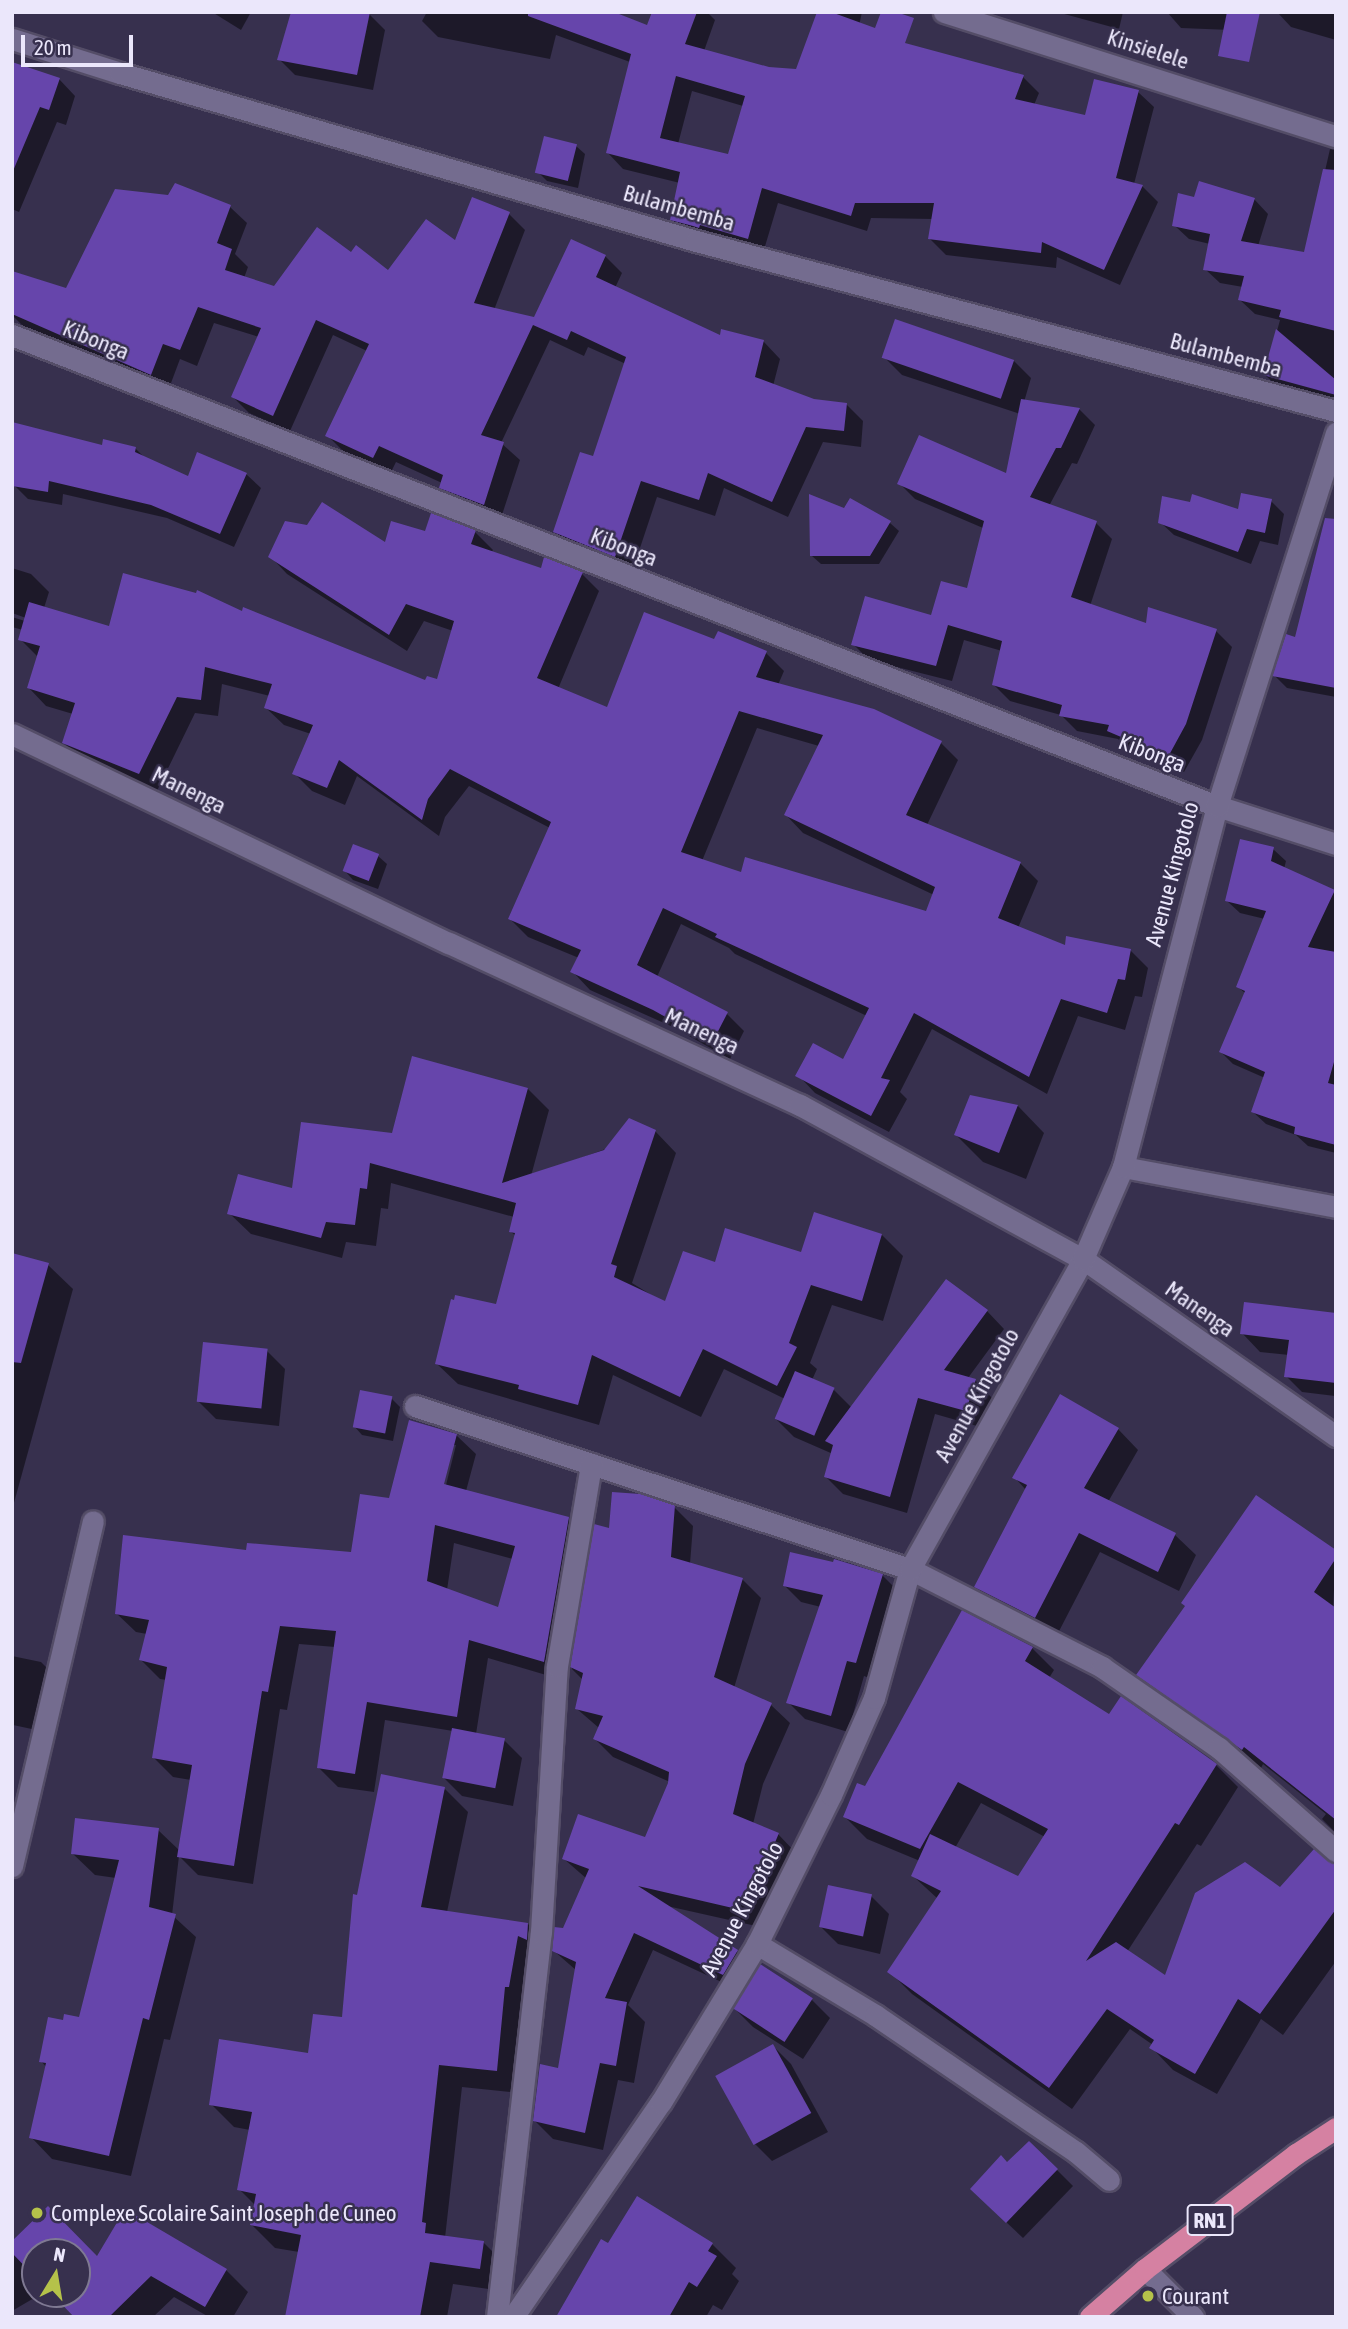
<!DOCTYPE html>
<style>
body{margin:0}
#map{position:relative;width:1348px;height:2329px;overflow:hidden;background:#37304e;font-family:"Asap Condensed",sans-serif}
div>[style]{position:absolute}
.shadow>*{inset:0;background:#0007}
.building>*{inset:0;background:#6645ab;transform-origin:0 0}
.roads{filter:drop-shadow(2px 0 #544d67) drop-shadow(-2px 0 #544d67) drop-shadow(0 2px #544d67) drop-shadow(0 -2px #544d67)}
.street>*{height:21px;margin:-10.5px;padding:0 10.5px;transform-origin:10.5px;border-radius:10.5px;background:#746c8f}
.highway>*{height:21px;margin:-10.5px;padding:0 10.5px;transform-origin:10.5px;border-radius:10.5px;background:#d581a2}
.dots>*{width:19px;height:19px;translate:-50% -50%;box-sizing:border-box;border:4px solid #37304e;border-radius:50%}
span{translate:-50% -50%;white-space:nowrap;text-align:center;line-height:1.15;-webkit-text-stroke:5px #37304e;paint-order:stroke}
.shield-label span{padding:2px 5px;background:#37304e;border:2px solid;border-radius:5px;-webkit-text-stroke-width:0}
.shield-label{font-size:21px;color:#ebe7fb;font-weight:700}
.street-label{font-size:23px;color:#ebe7fb}
.poi-label{font-size:23px;color:#ebe7fb}
.left{translate:0 -50%;text-align:left}
.frame{position:absolute;inset:0;border:14px solid #ebe7fb;pointer-events:none}
.north{position:absolute;left:21px;top:2238px;width:70px;height:70px;box-sizing:border-box;background:#37304e;border:2px solid #7f7993;border-radius:50%;rotate:11deg;font-size:19px;font-weight:700;line-height:28px;text-align:center;color:#ebe7fb}
.north::after{content:'';display:block;margin:auto;width:24px;height:32px;background:#b5c24a;clip-path:polygon(50% 0,100% 100%,50% 72%,0 100%)}
.scale{position:absolute;left:21px;top:35px;width:112px;height:32px;box-sizing:border-box;border:4px solid #ebe7fb;border-top:0;padding-left:9px;font-size:21px;line-height:24px;white-space:nowrap;color:#ebe7fb;-webkit-text-stroke:5px #37304e;paint-order:stroke}
</style>
<div id="map">
<div class="shadow">
<i style="clip-path:polygon(212px 12px,251px 12px,241px 30px)"></i>
<i style="clip-path:polygon(evenodd,427px 12px,609px 12px,648px 27px,654px 12px,707px 12px,715px 20px,704px 51px,769px 69px,797px 71px,819px 12px,862px 12px,844px 96px,1023px 77px,1039px 93px,1034px 105px,1086px 117px,1138px 92px,1154px 107px,1134px 184px,1142px 186px,1158px 202px,1120px 285px,1057px 257px,1056px 268px,946px 255px,930px 239px,933px 219px,871px 218px,867px 231px,778px 203px,763px 253px,687px 235px,671px 219px,680px 183px,623px 169px,608px 153px,630px 62px,556px 35px,550px 59px,438px 37px,422px 21px,427px 12px,692px 91px,743px 106px,729px 156px,678px 144px,692px 91px)"></i>
<i style="clip-path:polygon(1057px 12px,1123px 12px,1119px 29px)"></i>
<i style="clip-path:polygon(1167px 12px,1234px 12px,1230px 30px,1181px 28px)"></i>
<i style="clip-path:polygon(1277px 12px,1336px 12px,1336px 40px,1291px 27px)"></i>
<i style="clip-path:polygon(369px 14px,385px 30px,373px 90px,295px 75px,279px 59px)"></i>
<i style="clip-path:polygon(12px 64px,59px 79px,75px 96px,66px 125px,57px 122px,19px 212px,12px 209px)"></i>
<i style="clip-path:polygon(576px 146px,585px 154px,578px 188px,547px 181px,538px 172px)"></i>
<i style="clip-path:polygon(1330px 149px,1336px 150px,1336px 401px,1280px 389px,1265px 375px,1280px 320px,1255px 314px,1240px 300px,1243px 287px,1220px 283px,1205px 269px,1210px 244px,1189px 239px,1174px 225px,1195px 199px,1254px 199px,1268px 214px,1258px 246px,1306px 254px)"></i>
<i style="clip-path:polygon(176px 185px,230px 207px,247px 223px,235px 254px,248px 267px,244px 278px,275px 288px,351px 254px,388px 272px,509px 214px,525px 230px,494px 310px,535px 319px,605px 256px,622px 273px,615px 288px,721px 337px,723px 331px,764px 342px,780px 359px,773px 386px,814px 401px,847px 405px,863px 421px,861px 447px,823px 442px,788px 517px,724px 488px,715px 516px,657px 497px,632px 572px,571px 548px,555px 532px,595px 459px,626px 364px,588px 347px,584px 356px,550px 340px,501px 443px,520px 460px,500px 521px,457px 504px,441px 487px,442px 483px,396px 462px,390px 474px,344px 452px,327px 435px,367px 351px,333px 335px,290px 431px,249px 413px,233px 397px,259px 337px,214px 323px,197px 366px,180px 359px,168px 391px,25px 328px,12px 315px,12px 299px,67px 290px,169px 197px)"></i>
<i style="clip-path:polygon(884px 357px,1013px 360px,1031px 378px,1024px 402px,1079px 409px,1095px 425px,1077px 464px,1072px 463px,1049px 506px,1096px 523px,1112px 539px,1090px 606px,1148px 625px,1216px 631px,1232px 647px,1202px 740px,1184px 772px,1125px 746px,1118px 739px,1077px 731px,1061px 715px,1010px 701px,994px 685px,1002px 651px,964px 640px,952px 681px,869px 660px,853px 644px,932px 618px,968px 590px,983px 528px,915px 499px,899px 483px,1008px 475px,1020px 414px,902px 375px)"></i>
<i style="clip-path:polygon(103px 447px,135px 448px,145px 458px,189px 479px,198px 454px,246px 474px,261px 488px,234px 547px,167px 518px,63px 494px,62px 505px,28px 499px,14px 485px)"></i>
<i style="clip-path:polygon(850px 500px,890px 523px,899px 531px,879px 564px,821px 564px,812px 556px)"></i>
<i style="clip-path:polygon(1271px 501px,1284px 514px,1278px 545px,1260px 541px,1251px 564px,1174px 535px,1160px 522px,1239px 511px)"></i>
<i style="clip-path:polygon(evenodd,475px 532px,493px 550px,491px 553px,542px 570px,582px 574px,599px 591px,558px 689px,607px 709px,715px 641px,766px 653px,784px 671px,778px 685px,941px 743px,958px 760px,927px 825px,1020px 863px,1038px 881px,1018px 928px,1066px 948px,1130px 950px,1148px 968px,1142px 997px,1135px 996px,1125px 1030px,1078px 1016px,1047px 1094px,932px 1029px,900px 1092px,907px 1099px,889px 1132px,815px 1093px,798px 1075px,844px 1062px,867px 1016px,735px 954px,729px 948px,681px 924px,657px 977px,727px 1014px,744px 1031px,730px 1059px,673px 1027px,590px 990px,573px 972px,579px 958px,528px 937px,510px 919px,550px 828px,469px 786px,445px 817px,439px 836px,357px 776px,345px 805px,312px 791px,294px 773px,311px 734px,284px 725px,266px 708px,270px 696px,222px 684px,218px 716px,195px 713px,157px 791px,82px 761px,64px 743px,73px 714px,46px 706px,29px 688px,38px 657px,20px 639px,23px 630px,12px 627px,12px 617px,25px 621px,26px 618px,12px 613px,12px 568px,31px 574px,49px 592px,44px 608px,111px 628px,243px 613px,426px 682px,438px 681px,453px 631px,424px 621px,407px 651px,287px 574px,270px 556px,385px 545px,426px 533px,475px 532px,757px 728px,819px 746px,786px 815px,803px 833px,934px 895px,927px 913px,742px 874px,702px 861px,757px 728px)"></i>
<i style="clip-path:polygon(1336px 540px,1336px 697px,1287px 688px,1274px 675px,1296px 639px)"></i>
<i style="clip-path:polygon(1273px 849px,1286px 861px,1284px 869px,1336px 893px,1336px 1153px,1308px 1146px,1296px 1135px,1266px 1124px,1253px 1112px,1265px 1078px,1233px 1064px,1221px 1052px,1246px 994px,1238px 987px,1265px 919px,1240px 913px,1227px 901px)"></i>
<i style="clip-path:polygon(378px 856px,387px 864px,378px 889px,353px 880px,345px 871px)"></i>
<i style="clip-path:polygon(528px 1089px,549px 1110px,531px 1176px,655px 1131px,676px 1153px,632px 1283px,666px 1304px,716px 1265px,803px 1254px,882px 1235px,903px 1256px,883px 1321px,832px 1305px,810px 1363px,817px 1369px,812px 1380px,834px 1390px,852px 1408px,987px 1311px,1004px 1329px,968px 1378px,975px 1380px,992px 1398px,984px 1428px,935px 1414px,907px 1513px,843px 1494px,826px 1477px,833px 1454px,794px 1437px,776px 1419px,785px 1399px,724px 1369px,701px 1417px,613px 1375px,599px 1425px,458px 1384px,436px 1363px,497px 1307px,516px 1236px,511px 1232px,514px 1217px,391px 1183px,388px 1209px,381px 1208px,376px 1246px,346px 1242px,342px 1258px,251px 1234px,229px 1213px,294px 1190px,393px 1135px)"></i>
<i style="clip-path:polygon(971px 1097px,1018px 1106px,1044px 1133px,1026px 1179px,983px 1162px,956px 1135px)"></i>
<i style="clip-path:polygon(12px 1255px,48px 1265px,73px 1289px,12px 1510px)"></i>
<i style="clip-path:polygon(1245px 1304px,1336px 1360px,1336px 1399px,1335px 1396px,1302px 1392px,1286px 1376px,1289px 1355px,1260px 1352px,1242px 1333px)"></i>
<i style="clip-path:polygon(267px 1351px,285px 1369px,279px 1426px,216px 1419px,198px 1401px)"></i>
<i style="clip-path:polygon(391px 1398px,400px 1407px,393px 1441px,362px 1435px,354px 1426px)"></i>
<i style="clip-path:polygon(1118px 1429px,1138px 1450px,1108px 1502px,1175px 1535px,1196px 1555px,1179px 1591px,1100px 1552px,1056px 1637px,997px 1607px,976px 1587px,1026px 1490px,1015px 1478px)"></i>
<i style="clip-path:polygon(evenodd,456px 1435px,476px 1454px,466px 1491px,568px 1519px,587px 1538px,563px 1680px,488px 1658px,476px 1734px,504px 1740px,522px 1758px,513px 1806px,462px 1796px,444px 1778px,453px 1731px,385px 1720px,374px 1792px,338px 1787px,319px 1768px,335px 1647px,299px 1644px,287px 1710px,280px 1709px,253px 1884px,198px 1875px,179px 1856px,172px 1915px,196px 1937px,170px 2040px,164px 2039px,131px 2176px,52px 2159px,31px 2137px,47px 2068px,41px 2061px,81px 2019px,116px 1878px,95px 1875px,73px 1854px,158px 1830px,180px 1851px,191px 1780px,173px 1777px,154px 1758px,167px 1680px,160px 1679px,141px 1660px,147px 1634px,136px 1632px,116px 1613px,248px 1552px,352px 1554px,390px 1500px,456px 1435px,453px 1445px,456px 1445px,444px 1493px,440px 1492px,453px 1445px,456px 1435px,454px 1543px,513px 1559px,499px 1609px,447px 1590px,454px 1543px)"></i>
<i style="clip-path:polygon(674px 1507px,693px 1526px,690px 1564px,742px 1579px,761px 1598px,734px 1688px,771px 1705px,790px 1723px,763px 1784px,753px 1824px,778px 1834px,796px 1853px,756px 1926px,667px 1906px,737px 1952px,757px 1972px,761px 1967px,812px 2000px,830px 2018px,803px 2059px,753px 2027px,735px 2009px,745px 1993px,653px 1950px,628px 2005px,645px 2022px,634px 2083px,618px 2080px,603px 2150px,553px 2139px,534px 2120px,559px 2070px,577px 1971px,554px 1951px,587px 1879px,564px 1859px,646px 1839px,670px 1782px,613px 1757px,595px 1739px,599px 1728px,577px 1709px,583px 1680px,572px 1669px,596px 1526px,611px 1530px)"></i>
<i style="clip-path:polygon(1336px 1552px,1333px 1609px,1336px 1611px,1336px 1833px,1322px 1819px,1326px 1814px,1263px 1764px,1261px 1768px,1157px 1693px,1139px 1675px)"></i>
<i style="clip-path:polygon(882px 1575px,899px 1592px,872px 1679px,864px 1676px,848px 1732px,805px 1719px,788px 1702px,821px 1607px,801px 1602px,784px 1585px)"></i>
<i style="clip-path:polygon(evenodd,1032px 1648px,1054px 1670px,1049px 1678px,1110px 1716px,1122px 1699px,1216px 1765px,1238px 1787px,1201px 1846px,1197px 1844px,1127px 1952px,1166px 1978px,1280px 1889px,1336px 1881px,1336px 1961px,1283px 2035px,1261px 2019px,1217px 2094px,1173px 2070px,1152px 2048px,1153px 2045px,1130px 2029px,1072px 2109px,912px 1994px,890px 1972px,938px 1899px,913px 1876px,920px 1861px,867px 1839px,845px 1817px,866px 1788px,1032px 1648px,981px 1803px,1045px 1837px,1019px 1878px,955px 1848px,981px 1803px)"></i>
<i style="clip-path:polygon(12px 1656px,41px 1662px,66px 1687px,55px 1734px,13px 1725px,12px 1728px)"></i>
<i style="clip-path:polygon(445px 1789px,468px 1812px,447px 1912px,528px 1924px,551px 1947px,549px 1961px,541px 1957px,520px 2093px,462px 2087px,445px 2238px,484px 2243px,507px 2266px,503px 2291px,453px 2284px,447px 2317px,287px 2317px,299px 2252px,275px 2248px,252px 2225px,256px 2206px,239px 2189px,250px 2130px,234px 2127px,211px 2104px,310px 2055px,344px 2019px,358px 1897px)"></i>
<i style="clip-path:polygon(871px 1896px,889px 1914px,880px 1954px,838px 1944px,820px 1926px)"></i>
<i style="clip-path:polygon(773px 2046px,791px 2064px,828px 2132px,772px 2161px,754px 2143px)"></i>
<i style="clip-path:polygon(1007px 2164px,1057px 2170px,1073px 2186px,1023px 2238px,988px 2205px)"></i>
<i style="clip-path:polygon(48px 2209px,97px 2259px,226px 2270px,248px 2292px,233px 2317px,209px 2317px,174px 2297px,153px 2317px,76px 2317px,54px 2294px,77px 2294px,77px 2252px,35px 2252px,35px 2294px,41px 2294px,12px 2311px,12px 2243px)"></i>
<i style="clip-path:polygon(712px 2244px,736px 2268px,732px 2274px,739px 2281px,722px 2310px,713px 2305px,706px 2317px,563px 2317px,609px 2245px)"></i>
</div>
<div class="building">
<i style="clip-path:polygon(291px 12px,370px 12px,357px 75px,277px 60px)"></i>
<i style="clip-path:polygon(evenodd,528px 12px,614px 12px,647px 25px,652px 12px,697px 12px,685px 44px,769px 67px,796px 69px,817px 12px,831px 12px,875px 28px,881px 12px,896px 12px,914px 18px,905px 43px,1024px 75px,1015px 99px,1085px 115px,1094px 79px,1139px 90px,1116px 178px,1143px 185px,1104px 270px,1042px 242px,1041px 253px,928px 239px,934px 203px,855px 203px,851px 216px,762px 188px,748px 239px,700px 225px,699px 228px,693px 226px,670px 220px,680px 172px,606px 153px,631px 54px,528px 16px,528px 12px,676px 76px,745px 96px,728px 154px,660px 138px,676px 76px)"></i>
<i style="clip-path:polygon(1227px 12px,1260px 12px,1249px 62px,1218px 56px)"></i>
<i style="clip-path:polygon(12px 62px,60px 78px,49px 110px,40px 107px,13px 171px)"></i>
<i style="left:544px;top:136px;width:34px;height:38px;rotate:14deg"></i>
<i style="clip-path:polygon(1323px 169px,1336px 170px,1336px 331px,1279px 317px,1281px 310px,1238px 300px,1244px 276px,1203px 270px,1210px 234px,1172px 226px,1178px 193px,1194px 197px,1199px 181px,1255px 198px,1241px 241px,1304px 252px)"></i>
<i style="clip-path:polygon(175px 183px,231px 205px,217px 243px,232px 249px,225px 270px,274px 286px,317px 227px,351px 252px,356px 245px,388px 270px,426px 219px,455px 240px,472px 197px,510px 212px,474px 303px,534px 317px,571px 239px,606px 255px,596px 277px,720px 335px,721px 329px,764px 340px,755px 377px,814px 399px,847px 403px,844px 431px,806px 427px,772px 502px,708px 473px,699px 500px,641px 481px,615px 557px,553px 532px,580px 452px,593px 456px,626px 357px,571px 331px,567px 340px,533px 325px,481px 435px,504px 442px,484px 505px,439px 488px,443px 475px,379px 446px,373px 458px,325px 436px,369px 344px,316px 320px,273px 416px,231px 397px,261px 328px,198px 307px,180px 350px,163px 344px,151px 375px,12px 314px,12px 271px,66px 288px,115px 189px,168px 195px)"></i>
<i style="left:895px;top:319px;width:126px;height:41px;rotate:19deg"></i>
<i style="clip-path:polygon(1276px 329px,1336px 380px,1336px 395px,1263px 375px)"></i>
<i style="clip-path:polygon(1021px 399px,1080px 408px,1061px 448px,1056px 448px,1030px 497px,1097px 521px,1071px 597px,1146px 623px,1148px 607px,1217px 629px,1186px 724px,1168px 757px,1107px 731px,1109px 725px,1059px 716px,1062px 705px,992px 685px,1002px 641px,948px 625px,936px 666px,851px 645px,865px 596px,931px 615px,941px 581px,967px 588px,984px 521px,897px 484px,919px 435px,1006px 473px)"></i>
<i style="clip-path:polygon(12px 422px,102px 445px,103px 439px,136px 447px,135px 452px,188px 476px,197px 452px,247px 473px,220px 534px,151px 505px,49px 481px,48px 492px,12px 486px)"></i>
<i style="clip-path:polygon(1241px 493px,1272px 499px,1265px 533px,1247px 529px,1238px 552px,1158px 523px,1162px 496px,1190px 502px,1192px 494px,1238px 509px)"></i>
<i style="clip-path:polygon(809px 494px,844px 508px,850px 498px,891px 521px,870px 556px,810px 556px)"></i>
<i style="clip-path:polygon(evenodd,322px 502px,385px 542px,391px 521px,425px 531px,431px 513px,476px 530px,471px 544px,541px 568px,544px 557px,583px 572px,537px 678px,607px 707px,644px 612px,714px 639px,718px 631px,767px 651px,756px 677px,874px 709px,942px 741px,906px 815px,1021px 862px,998px 918px,1065px 945px,1066px 936px,1131px 949px,1125px 980px,1118px 979px,1107px 1013px,1061px 999px,1029px 1077px,914px 1013px,881px 1078px,890px 1080px,871px 1116px,795px 1076px,813px 1043px,843px 1059px,869px 1008px,715px 937px,717px 934px,663px 908px,637px 965px,728px 1012px,712px 1043px,653px 1010px,570px 972px,581px 950px,508px 919px,551px 822px,450px 769px,428px 799px,422px 820px,339px 760px,327px 788px,292px 774px,313px 725px,264px 708px,272px 684px,205px 667px,201px 700px,177px 697px,139px 774px,62px 743px,75px 703px,27px 688px,40px 646px,18px 640px,29px 602px,109px 626px,123px 573px,196px 593px,197px 590px,242px 611px,243px 607px,425px 680px,427px 676px,437px 679px,454px 621px,406px 604px,389px 635px,268px 557px,285px 521px,307px 525px,322px 502px,739px 711px,823px 735px,784px 815px,935px 887px,926px 911px,745px 857px,741px 872px,681px 852px,739px 711px)"></i>
<i style="clip-path:polygon(1325px 518px,1336px 519px,1336px 688px,1272px 676px,1286px 634px,1295px 637px)"></i>
<i style="clip-path:polygon(1240px 839px,1274px 847px,1271px 861px,1335px 890px,1308px 947px,1336px 952px,1336px 1055px,1328px 1083px,1336px 1085px,1336px 1145px,1294px 1134px,1295px 1127px,1251px 1112px,1265px 1072px,1219px 1052px,1245px 991px,1236px 987px,1266px 911px,1225px 901px)"></i>
<i style="left:353px;top:844px;width:28px;height:29px;rotate:21deg"></i>
<i style="clip-path:polygon(412px 1056px,528px 1088px,502px 1183px,604px 1150px,629px 1118px,656px 1130px,611px 1264px,617px 1266px,614px 1277px,665px 1301px,683px 1251px,715px 1262px,725px 1228px,801px 1252px,814px 1212px,882px 1234px,862px 1301px,811px 1285px,789px 1343px,797px 1347px,777px 1386px,703px 1349px,680px 1397px,592px 1355px,578px 1405px,518px 1389px,519px 1385px,435px 1364px,451px 1299px,454px 1300px,455px 1295px,496px 1304px,515px 1233px,509px 1232px,516px 1203px,370px 1163px,367px 1189px,360px 1188px,355px 1225px,326px 1222px,321px 1238px,227px 1214px,238px 1174px,292px 1188px,301px 1122px,392px 1133px)"></i>
<i style="clip-path:polygon(970px 1095px,1018px 1105px,999px 1153px,954px 1135px)"></i>
<i style="clip-path:polygon(12px 1253px,49px 1263px,21px 1363px,12px 1362px)"></i>
<i style="clip-path:polygon(946px 1279px,988px 1310px,944px 1370px,976px 1379px,966px 1411px,918px 1398px,890px 1497px,824px 1477px,833px 1445px,825px 1441px)"></i>
<i style="clip-path:polygon(1244px 1302px,1336px 1313px,1336px 1383px,1284px 1377px,1289px 1340px,1240px 1334px)"></i>
<i style="left:203px;top:1342px;width:65px;height:60px;rotate:6deg"></i>
<i style="left:795px;top:1371px;width:43px;height:52px;rotate:23deg"></i>
<i style="left:360px;top:1390px;width:33px;height:38px;rotate:11deg"></i>
<i style="clip-path:polygon(1060px 1394px,1119px 1428px,1084px 1488px,1176px 1533px,1158px 1572px,1079px 1533px,1035px 1618px,974px 1587px,1027px 1485px,1012px 1478px)"></i>
<i style="clip-path:polygon(evenodd,409px 1420px,457px 1434px,444px 1484px,569px 1517px,544px 1662px,469px 1640px,457px 1717px,367px 1702px,355px 1774px,317px 1768px,336px 1631px,280px 1626px,268px 1692px,262px 1691px,234px 1866px,177px 1857px,192px 1765px,152px 1758px,167px 1667px,139px 1660px,149px 1620px,115px 1614px,123px 1535px,246px 1550px,247px 1543px,351px 1552px,360px 1494px,389px 1498px,409px 1420px,435px 1525px,515px 1546px,498px 1607px,427px 1581px,435px 1525px)"></i>
<i style="clip-path:polygon(612px 1492px,640px 1494px,675px 1505px,671px 1557px,743px 1578px,714px 1677px,772px 1703px,745px 1764px,733px 1814px,779px 1833px,761px 1876px,754px 1873px,737px 1909px,638px 1886px,738px 1950px,723px 1975px,634px 1933px,605px 1998px,627px 2002px,616px 2066px,600px 2063px,585px 2133px,533px 2121px,540px 2064px,558px 2068px,576px 1962px,552px 1951px,554px 1927px,563px 1928px,589px 1869px,562px 1859px,578px 1814px,645px 1837px,668px 1783px,669px 1772px,593px 1739px,603px 1716px,575px 1709px,583px 1673px,570px 1667px,594px 1524px,609px 1528px)"></i>
<i style="clip-path:polygon(1256px 1495px,1336px 1550px,1336px 1558px,1314px 1592px,1336px 1608px,1336px 1820px,1244px 1747px,1242px 1750px,1136px 1675px,1185px 1606px,1181px 1603px)"></i>
<i style="clip-path:polygon(790px 1552px,833px 1562px,834px 1559px,883px 1574px,856px 1663px,847px 1661px,831px 1716px,786px 1703px,823px 1595px,783px 1586px)"></i>
<i style="clip-path:polygon(962px 1610px,1033px 1647px,1025px 1661px,1109px 1714px,1121px 1696px,1217px 1764px,1179px 1825px,1175px 1823px,1086px 1961px,1116px 1942px,1165px 1975px,1195px 1893px,1245px 1862px,1280px 1887px,1314px 1849px,1336px 1864px,1336px 1909px,1260px 2014px,1238px 1999px,1195px 2074px,1149px 2048px,1154px 2040px,1107px 2009px,1049px 2088px,887px 1972px,941px 1891px,911px 1876px,930px 1834px,1018px 1876px,1048px 1829px,958px 1782px,920px 1849px,843px 1817px,857px 1783px,865px 1786px)"></i>
<i style="left:452px;top:1728px;width:54px;height:51px;rotate:11deg"></i>
<i style="clip-path:polygon(381px 1774px,445px 1787px,421px 1907px,528px 1923px,527px 1940px,518px 1936px,509px 1987px,505px 1987px,497px 2071px,439px 2065px,422px 2222px,426px 2223px,425px 2233px,484px 2241px,480px 2269px,430px 2262px,420px 2317px,285px 2317px,301px 2235px,250px 2225px,256px 2194px,237px 2190px,252px 2112px,209px 2105px,219px 2039px,308px 2053px,313px 2014px,342px 2017px,353px 1894px,357px 1895px)"></i>
<i style="clip-path:polygon(75px 1818px,159px 1828px,149px 1907px,176px 1914px,149px 2020px,143px 2018px,109px 2156px,29px 2138px,46px 2063px,39px 2062px,48px 2017px,63px 2020px,64px 2014px,79px 2017px,119px 1860px,71px 1854px)"></i>
<i style="left:828px;top:1885px;width:45px;height:43px;rotate:12deg"></i>
<i style="left:760px;top:1964px;width:63px;height:52px;rotate:33deg"></i>
<i style="left:773px;top:2044px;width:79px;height:66px;rotate:61deg"></i>
<i style="clip-path:polygon(1029px 2141px,1058px 2169px,1006px 2223px,970px 2189px,1001px 2155px,1007px 2162px)"></i>
<i style="clip-path:polygon(637px 2196px,713px 2243px,708px 2251px,717px 2256px,697px 2287px,689px 2282px,669px 2317px,556px 2317px,601px 2239px,608px 2243px)"></i>
<i style="clip-path:polygon(48px 2206px,97px 2256px,125px 2209px,227px 2269px,205px 2307px,151px 2276px,109px 2317px,74px 2317px,52px 2294px,77px 2294px,77px 2252px,35px 2252px,35px 2277px,12px 2253px,12px 2241px)"></i>
</div>
<div class="roads">
<div class="street">
<i style="left:944px;top:12px;width:411px;rotate:17.6deg"></i>
<i style="left:12px;top:39px;width:113px;rotate:17.5deg"></i>
<i style="left:120px;top:73px;width:600px;rotate:16.26deg"></i>
<i style="left:696px;top:241px;width:662px;rotate:14.88deg"></i>
<i style="left:12px;top:335px;width:1294px;rotate:21.35deg"></i>
<i style="left:1217px;top:806px;width:125px;rotate:17.7deg"></i>
<i style="left:12px;top:734px;width:484px;rotate:25.6deg"></i>
<i style="left:449px;top:943px;width:387px;rotate:24.8deg"></i>
<i style="left:800px;top:1105px;width:322px;rotate:28.6deg"></i>
<i style="left:1083px;top:1259px;width:309px;rotate:35deg"></i>
<i style="left:1123px;top:1167px;width:217px;rotate:10.6deg"></i>
<i style="left:415px;top:1406px;width:521px;rotate:18.23deg"></i>
<i style="left:910px;top:1569px;width:216px;rotate:27deg"></i>
<i style="left:1102px;top:1667px;width:142px;rotate:34.7deg"></i>
<i style="left:1219px;top:1748px;width:156px;rotate:41.4deg"></i>
<i style="left:12px;top:1866px;width:354px;rotate:-76.8deg"></i>
<i style="left:757px;top:1944px;width:138px;rotate:31deg"></i>
<i style="left:875px;top:2015px;width:243px;rotate:34.3deg"></i>
<i style="left:1076px;top:2152px;width:43px;rotate:40.3deg"></i>
<i style="left:1145px;top:2269px;width:68px;rotate:45deg"></i>
<i style="left:497px;top:2317px;width:388px;rotate:-83.5deg"></i>
<i style="left:541px;top:1932px;width:266px;rotate:-86.6deg"></i>
<i style="left:557px;top:1666px;width:205px;rotate:-80.4deg"></i>
<i style="left:513px;top:2317px;width:261px;rotate:-55.5deg"></i>
<i style="left:661px;top:2102px;width:185px;rotate:-58.7deg"></i>
<i style="left:757px;top:1944px;width:166px;rotate:-63.6deg"></i>
<i style="left:831px;top:1795px;width:106px;rotate:-66.1deg"></i>
<i style="left:874px;top:1698px;width:134px;rotate:-74.4deg"></i>
<i style="left:910px;top:1569px;width:355px;rotate:-60.8deg"></i>
<i style="left:1083px;top:1259px;width:100px;rotate:-66.5deg"></i>
<i style="left:1123px;top:1167px;width:373px;rotate:-75.4deg"></i>
<i style="left:1217px;top:806px;width:392px;rotate:-72.3deg"></i>
</div>
<div class="highway">
<i style="left:1090px;top:2317px;width:73px;rotate:-41.1deg"></i>
<i style="left:1145px;top:2269px;width:190px;rotate:-37.3deg"></i>
<i style="left:1296px;top:2154px;width:48px;rotate:-33deg"></i>
</div>
</div>
<div class="dots">
<i style="left:37px;top:2213px;background:#b5c24a"></i>
<i style="left:1148px;top:2296px;background:#b5c24a"></i>
</div>
<div class="shield-label">
<span style="left:1210px;top:2220px">RN1</span>
</div>
<div class="street-label">
<span style="left:1148px;top:49px;rotate:18deg">Kinsielele</span>
<span style="left:679px;top:208px;rotate:16deg">Bulambemba</span>
<span style="left:96px;top:340px;rotate:22deg">Kibonga</span>
<span style="left:1226px;top:355px;rotate:15deg">Bulambemba</span>
<span style="left:624px;top:547px;rotate:21deg">Kibonga</span>
<span style="left:1152px;top:753px;rotate:21deg">Kibonga</span>
<span style="left:189px;top:790px;rotate:26deg">Manenga</span>
<span style="left:1172px;top:874px;rotate:-75deg">Avenue Kingotolo</span>
<span style="left:702px;top:1031px;rotate:25deg">Manenga</span>
<span style="left:1200px;top:1309px;rotate:35deg">Manenga</span>
<span style="left:977px;top:1395px;rotate:-61deg">Avenue Kingotolo</span>
<span style="left:742px;top:1909px;rotate:-62deg">Avenue Kingotolo</span>
</div>
<div class="poi-label">
<span class="left" style="left:51px;top:2213px">Complexe Scolaire Saint Joseph de Cuneo</span>
<span class="left" style="left:1162px;top:2296px">Courant</span>
</div>
<div class="frame"></div>
<div class="north">N</div>
<div class="scale">20 m</div>
</div>
